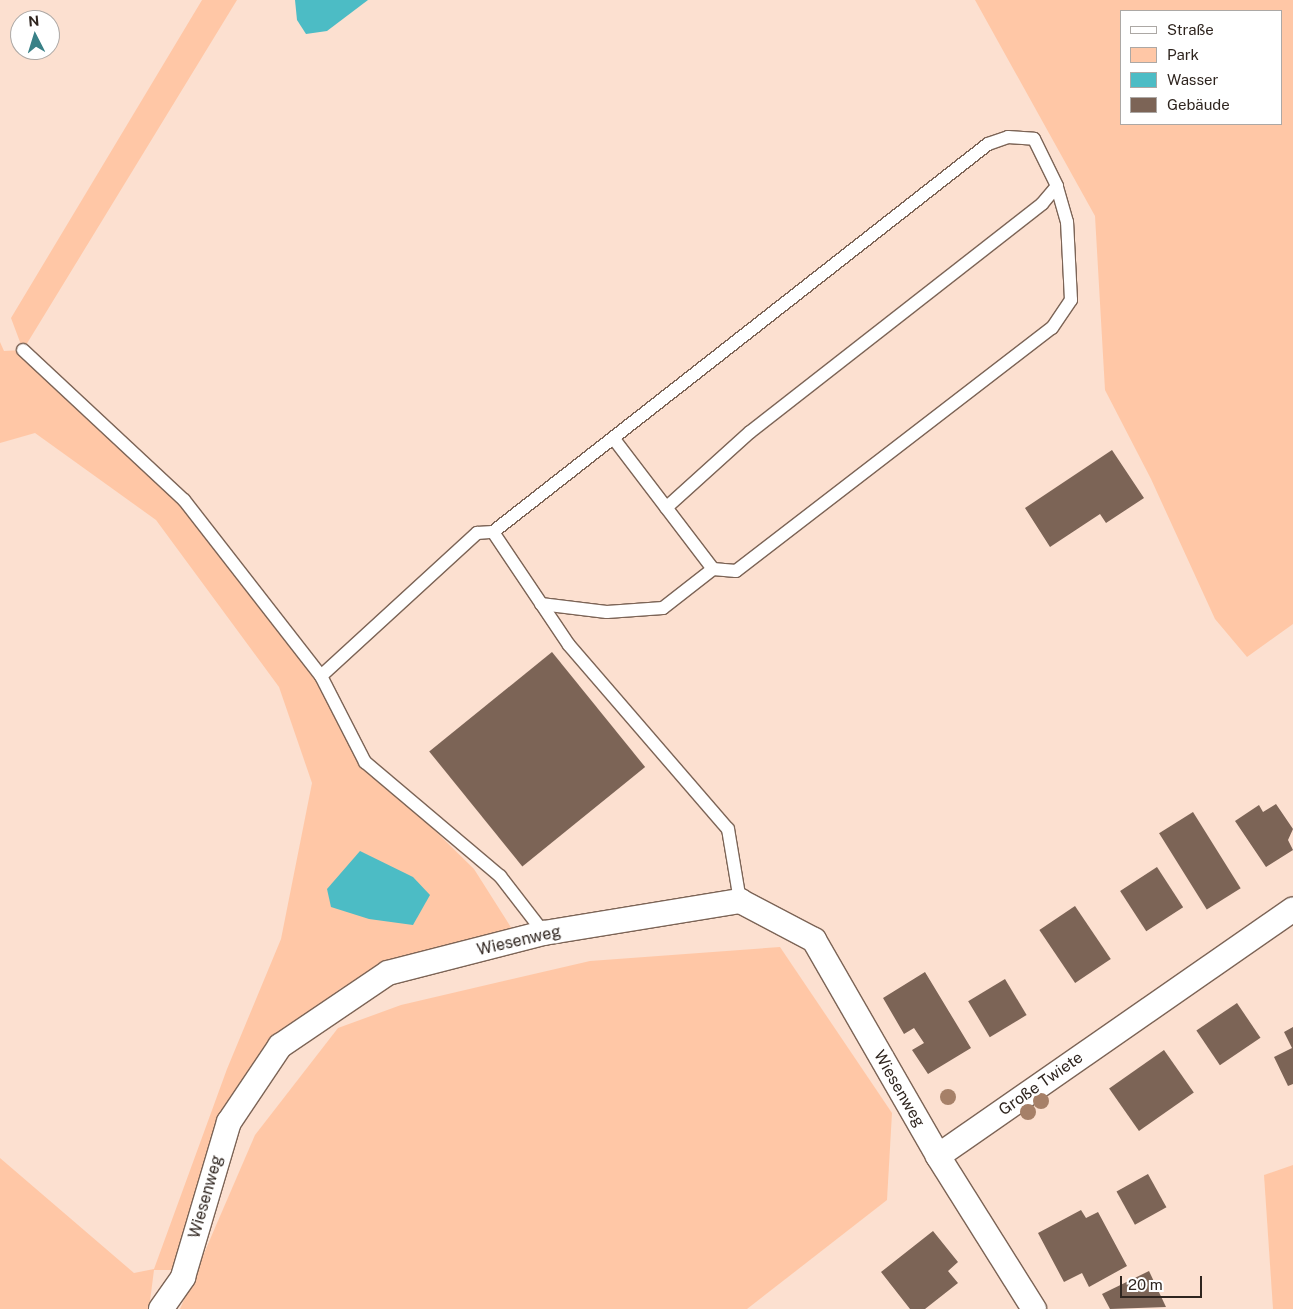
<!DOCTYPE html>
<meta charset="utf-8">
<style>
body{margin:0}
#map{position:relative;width:1293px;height:1309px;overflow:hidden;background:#fce0d0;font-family:"Public Sans",sans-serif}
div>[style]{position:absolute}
.green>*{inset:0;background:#ffc7a6}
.water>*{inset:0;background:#4cbcc5}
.building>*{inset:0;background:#7c6456;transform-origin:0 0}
.roads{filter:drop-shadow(1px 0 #7c6456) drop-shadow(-1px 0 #7c6456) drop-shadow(0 1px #7c6456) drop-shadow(0 -1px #7c6456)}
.lane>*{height:12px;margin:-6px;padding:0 6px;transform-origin:6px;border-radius:6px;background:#fff}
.street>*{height:24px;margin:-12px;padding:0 12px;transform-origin:12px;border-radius:12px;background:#fff}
.trees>*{width:16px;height:16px;margin:-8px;border-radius:50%;background:#a68068}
span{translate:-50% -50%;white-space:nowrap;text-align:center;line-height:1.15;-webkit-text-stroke:5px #fff;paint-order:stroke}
.street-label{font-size:16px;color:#2f251f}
.legend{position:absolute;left:1120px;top:10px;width:162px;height:115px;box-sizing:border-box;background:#fff;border:1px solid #aca8a5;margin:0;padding:6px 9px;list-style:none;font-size:15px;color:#2f251f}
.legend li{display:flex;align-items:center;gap:10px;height:25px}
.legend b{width:25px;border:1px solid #aca8a5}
.north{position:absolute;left:10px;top:10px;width:50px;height:50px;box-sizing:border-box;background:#fff;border:1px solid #aca8a5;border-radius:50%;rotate:355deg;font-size:14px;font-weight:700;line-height:20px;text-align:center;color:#2f251f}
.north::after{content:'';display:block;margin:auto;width:18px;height:22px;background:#398187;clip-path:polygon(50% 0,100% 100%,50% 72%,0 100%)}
.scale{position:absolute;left:1120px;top:1276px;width:82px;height:22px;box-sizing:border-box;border:2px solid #2f251f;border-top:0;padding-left:6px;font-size:15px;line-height:18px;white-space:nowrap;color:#2f251f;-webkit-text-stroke:4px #fff;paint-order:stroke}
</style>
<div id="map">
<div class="green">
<i style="clip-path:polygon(202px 0,237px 0,23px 350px,184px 500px,321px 676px,365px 762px,474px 869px,512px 929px,486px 941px,405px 963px,341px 988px,277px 1042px,174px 1270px,154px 1270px,149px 1309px,0 1309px,0 1158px,134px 1273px,154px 1269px,227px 1069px,281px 939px,312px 783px,279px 687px,156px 520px,35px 433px,0 443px,0 342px,4px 351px,23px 350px,11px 318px)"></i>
<i style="clip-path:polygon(evenodd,975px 0,1293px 0,1293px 624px,1247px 657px,1215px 619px,1151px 479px,1105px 390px,1095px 216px,975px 0,1122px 11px,1282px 11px,1282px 124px,1122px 124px,1122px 11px)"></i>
<i style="clip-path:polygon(780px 947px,892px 1113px,887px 1200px,747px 1309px,180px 1309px,255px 1135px,338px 1028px,401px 1005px,590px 961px)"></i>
<i style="clip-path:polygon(1293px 1165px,1293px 1309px,1273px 1309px,1264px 1175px)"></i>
</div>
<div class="water">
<i style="clip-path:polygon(295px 0,368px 0,327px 31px,306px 34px,297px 20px)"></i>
<i style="clip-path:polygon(360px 851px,413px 877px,430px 895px,413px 925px,369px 919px,331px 907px,327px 889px)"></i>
</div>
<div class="building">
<i style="clip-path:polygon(1112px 450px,1144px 498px,1106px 523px,1100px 514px,1050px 547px,1025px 508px)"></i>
<i style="left:552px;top:652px;width:148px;height:158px;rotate:51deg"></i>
<i style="clip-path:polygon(1276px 804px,1293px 829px,1288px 840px,1293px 850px,1266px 867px,1235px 821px,1259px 805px,1263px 812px)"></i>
<i style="left:1193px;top:812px;width:90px;height:40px;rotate:58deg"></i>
<i style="left:1157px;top:867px;width:48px;height:44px;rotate:57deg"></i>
<i style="left:1075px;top:906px;width:64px;height:43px;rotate:56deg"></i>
<i style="clip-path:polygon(925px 972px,971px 1048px,928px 1074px,912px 1050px,924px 1043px,914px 1028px,904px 1034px,883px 998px)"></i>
<i style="left:1005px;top:979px;width:42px;height:43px;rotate:59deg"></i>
<i style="left:1237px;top:1003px;width:42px;height:49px;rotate:56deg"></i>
<i style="clip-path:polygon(1293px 1027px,1293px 1084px,1288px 1086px,1274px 1057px,1292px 1048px,1284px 1032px)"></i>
<i style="left:1164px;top:1050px;width:52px;height:67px;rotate:55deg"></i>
<i style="left:1148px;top:1174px;width:38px;height:36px;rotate:61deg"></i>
<i style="clip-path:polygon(1081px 1210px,1086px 1218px,1098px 1212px,1127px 1266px,1089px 1287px,1082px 1273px,1064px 1282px,1038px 1233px)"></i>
<i style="clip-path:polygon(933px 1231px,958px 1262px,948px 1271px,958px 1283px,925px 1309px,910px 1309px,881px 1272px)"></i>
<i style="clip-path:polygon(1149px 1271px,1166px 1307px,1110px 1309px,1102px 1294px)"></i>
</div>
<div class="roads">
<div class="lane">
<i style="left:23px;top:350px;width:220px;rotate:43deg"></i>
<i style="left:184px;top:500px;width:223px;rotate:52.1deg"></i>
<i style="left:321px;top:676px;width:97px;rotate:62.9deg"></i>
<i style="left:365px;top:762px;width:177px;rotate:40.2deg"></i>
<i style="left:500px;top:876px;width:72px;rotate:52.3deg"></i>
<i style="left:493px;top:532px;width:629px;rotate:-38.09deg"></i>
<i style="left:988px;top:144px;width:21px;rotate:-19deg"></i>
<i style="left:1008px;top:137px;width:26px;rotate:4deg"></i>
<i style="left:1034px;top:139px;width:52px;rotate:63.9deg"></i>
<i style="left:1057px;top:186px;width:23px;rotate:130deg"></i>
<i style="left:1042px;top:204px;width:370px;rotate:142deg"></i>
<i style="left:750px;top:432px;width:113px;rotate:137.9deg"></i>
<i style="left:713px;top:569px;width:23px;rotate:5deg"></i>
<i style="left:736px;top:571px;width:399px;rotate:-37.6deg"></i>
<i style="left:1052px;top:328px;width:34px;rotate:-56deg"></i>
<i style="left:1071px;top:300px;width:78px;rotate:-92.9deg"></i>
<i style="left:1067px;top:222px;width:37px;rotate:-106deg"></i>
<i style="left:541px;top:604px;width:66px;rotate:6.9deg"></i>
<i style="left:607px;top:612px;width:56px;rotate:-4.1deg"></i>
<i style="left:663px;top:608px;width:63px;rotate:-38deg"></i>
<i style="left:713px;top:569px;width:163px;rotate:-127.3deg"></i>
<i style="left:321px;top:676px;width:212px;rotate:-42.5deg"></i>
<i style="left:477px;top:533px;width:16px;rotate:-4deg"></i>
<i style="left:493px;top:532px;width:136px;rotate:56.1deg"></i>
<i style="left:569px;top:645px;width:243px;rotate:49.2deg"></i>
<i style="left:728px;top:829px;width:73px;rotate:80.5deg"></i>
</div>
<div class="street">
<i style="left:161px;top:1309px;width:39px;rotate:-55deg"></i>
<i style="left:183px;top:1277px;width:162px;rotate:-73.5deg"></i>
<i style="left:229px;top:1122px;width:92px;rotate:-56.1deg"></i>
<i style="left:280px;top:1046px;width:130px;rotate:-34.1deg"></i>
<i style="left:388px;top:973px;width:161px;rotate:-14.4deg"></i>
<i style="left:544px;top:933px;width:199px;rotate:-9.3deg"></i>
<i style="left:740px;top:901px;width:84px;rotate:27.8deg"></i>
<i style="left:814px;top:940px;width:249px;rotate:60.1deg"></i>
<i style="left:1034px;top:1309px;width:181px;rotate:-122.1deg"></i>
<i style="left:938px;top:1156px;width:432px;rotate:-34.8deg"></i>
</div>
</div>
<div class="trees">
<i style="left:948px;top:1097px"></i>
<i style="left:1041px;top:1101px"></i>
<i style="left:1028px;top:1112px"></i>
</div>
<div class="street-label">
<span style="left:519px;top:941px;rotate:-13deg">Wiesenweg</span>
<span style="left:1041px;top:1084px;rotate:-35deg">Große Twiete</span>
<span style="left:899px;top:1089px;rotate:60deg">Wiesenweg</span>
<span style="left:206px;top:1197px;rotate:-74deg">Wiesenweg</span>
</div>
<ul class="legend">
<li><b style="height:6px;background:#fff"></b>Straße</li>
<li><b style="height:14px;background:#ffc7a6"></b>Park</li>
<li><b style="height:14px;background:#4cbcc5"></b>Wasser</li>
<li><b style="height:14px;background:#7c6456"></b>Gebäude</li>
</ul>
<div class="north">N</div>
<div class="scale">20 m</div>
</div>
